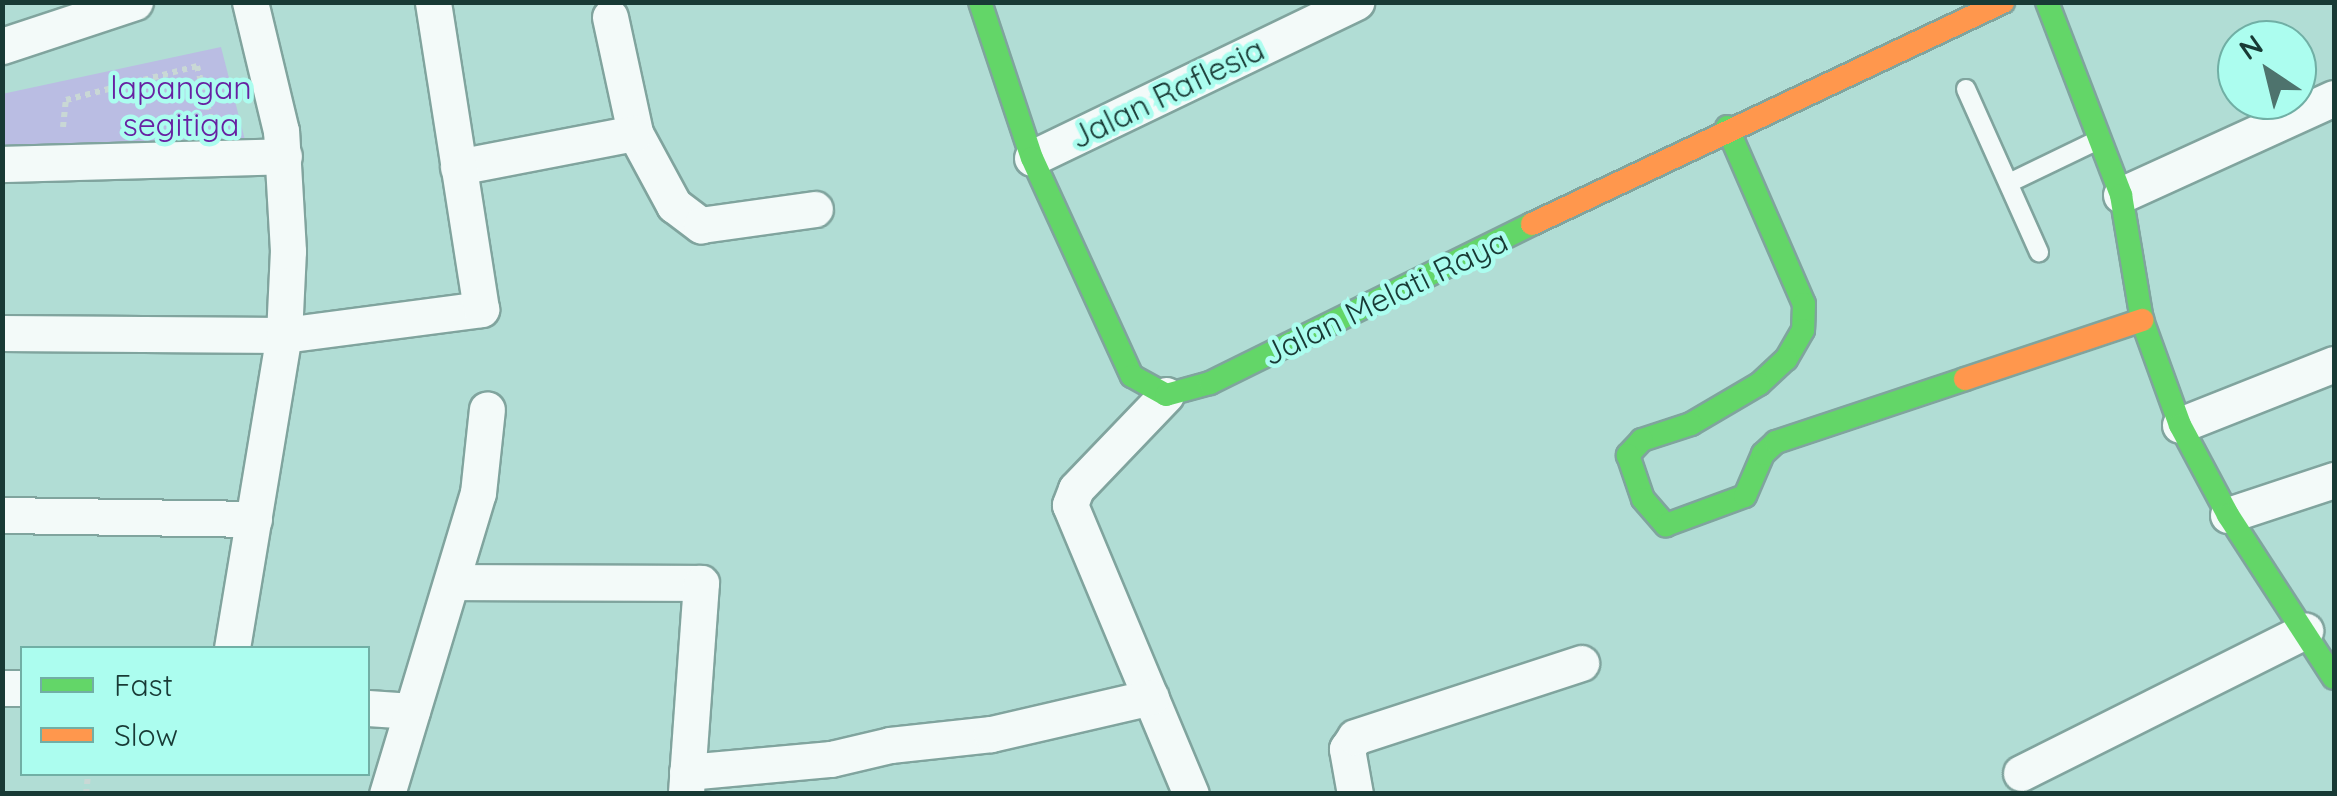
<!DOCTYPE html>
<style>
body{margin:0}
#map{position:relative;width:2337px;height:796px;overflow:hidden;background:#b1ddd5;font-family:Quicksand,sans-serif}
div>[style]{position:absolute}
.green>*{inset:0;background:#babde3}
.path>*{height:6px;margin-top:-3px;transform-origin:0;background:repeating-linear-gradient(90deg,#c9d8d5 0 5px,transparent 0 10px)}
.roads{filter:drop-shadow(2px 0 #80a49e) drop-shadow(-2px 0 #80a49e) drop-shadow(0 2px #80a49e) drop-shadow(0 -2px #80a49e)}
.lane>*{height:18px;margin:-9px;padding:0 9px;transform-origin:9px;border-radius:9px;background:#f3faf9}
.street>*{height:35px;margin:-17.5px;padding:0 17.5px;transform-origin:17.5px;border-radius:17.5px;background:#f3faf9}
.fast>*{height:22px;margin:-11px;padding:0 11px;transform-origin:11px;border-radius:11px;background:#63d668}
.slow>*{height:22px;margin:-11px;padding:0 11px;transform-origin:11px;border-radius:11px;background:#ff974d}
span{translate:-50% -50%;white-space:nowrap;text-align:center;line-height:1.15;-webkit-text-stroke:9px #acfdef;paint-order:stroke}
.park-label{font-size:32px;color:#6721a2}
.street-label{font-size:32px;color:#183a35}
.frame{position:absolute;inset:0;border:5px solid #183a35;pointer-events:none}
.legend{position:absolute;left:20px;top:646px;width:350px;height:130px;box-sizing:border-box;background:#acfdef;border:2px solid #71afa5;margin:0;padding:12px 18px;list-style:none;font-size:30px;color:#183a35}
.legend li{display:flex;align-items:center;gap:20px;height:50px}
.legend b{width:50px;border:2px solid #71afa5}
.north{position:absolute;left:2217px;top:20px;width:100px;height:100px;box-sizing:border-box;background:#acfdef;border:2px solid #71afa5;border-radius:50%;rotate:325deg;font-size:28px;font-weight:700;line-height:40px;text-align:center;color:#183a35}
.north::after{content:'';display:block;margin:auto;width:35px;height:45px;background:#4e736d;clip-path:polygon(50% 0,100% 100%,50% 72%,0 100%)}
</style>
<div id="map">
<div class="green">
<i style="clip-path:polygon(221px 47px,246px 144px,222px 157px,3px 145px,2px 94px)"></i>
</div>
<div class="path">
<i style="left:63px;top:127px;width:27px;rotate:-84deg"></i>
<i style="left:66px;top:100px;width:135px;rotate:-14.5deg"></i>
<i style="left:197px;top:66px;width:55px;rotate:75.2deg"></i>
<i style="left:86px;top:794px;width:20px;rotate:-84deg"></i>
</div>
<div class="roads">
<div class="lane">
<i style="left:1966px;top:89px;width:179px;rotate:65.9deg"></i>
<i style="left:2011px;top:182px;width:97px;rotate:-25.8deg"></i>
</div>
<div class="street">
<i style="left:610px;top:17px;width:119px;rotate:77.8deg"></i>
<i style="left:635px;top:133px;width:82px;rotate:61.6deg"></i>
<i style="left:674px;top:205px;width:34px;rotate:37deg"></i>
<i style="left:701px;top:225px;width:115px;rotate:-8deg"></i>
<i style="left:2px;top:46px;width:140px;rotate:-18.3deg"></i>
<i style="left:1032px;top:158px;width:360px;rotate:-25.7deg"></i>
<i style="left:2px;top:164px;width:282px;rotate:-1.6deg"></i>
<i style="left:458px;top:167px;width:180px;rotate:-10.9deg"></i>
<i style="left:2121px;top:195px;width:234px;rotate:-24.5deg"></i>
<i style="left:2px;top:333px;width:282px;rotate:0.4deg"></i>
<i style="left:284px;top:335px;width:199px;rotate:-7.5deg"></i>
<i style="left:481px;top:309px;width:311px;rotate:-98.9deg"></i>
<i style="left:1166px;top:395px;width:130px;rotate:133.8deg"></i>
<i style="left:1076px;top:489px;width:17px;rotate:111deg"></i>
<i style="left:1070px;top:505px;width:313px;rotate:67.3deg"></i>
<i style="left:2180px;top:425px;width:166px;rotate:-21.6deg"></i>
<i style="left:2px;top:515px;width:252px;rotate:0.9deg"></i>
<i style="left:2228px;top:515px;width:112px;rotate:-18.3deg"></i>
<i style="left:454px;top:582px;width:247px;rotate:0.2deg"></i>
<i style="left:701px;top:583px;width:212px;rotate:94.1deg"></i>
<i style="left:232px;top:648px;width:317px;rotate:-80.6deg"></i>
<i style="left:284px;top:335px;width:84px;rotate:-87.3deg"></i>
<i style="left:288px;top:251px;width:120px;rotate:-93.3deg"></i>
<i style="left:281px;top:131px;width:133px;rotate:-103.5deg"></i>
<i style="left:2px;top:688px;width:20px"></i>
<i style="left:368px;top:708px;width:44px;rotate:3.9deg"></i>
<i style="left:687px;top:772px;width:145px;rotate:-5.2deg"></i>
<i style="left:831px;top:759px;width:61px;rotate:-13.3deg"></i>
<i style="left:890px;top:745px;width:102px;rotate:-6.2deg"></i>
<i style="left:991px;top:734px;width:164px;rotate:-13deg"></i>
<i style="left:2021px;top:773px;width:318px;rotate:-26.6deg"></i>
<i style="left:387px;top:794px;width:314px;rotate:-73.2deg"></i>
<i style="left:478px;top:493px;width:84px;rotate:-83.9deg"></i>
<i style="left:1355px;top:794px;width:46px;rotate:-100.1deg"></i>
<i style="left:1347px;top:749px;width:14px;rotate:-56deg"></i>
<i style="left:1355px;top:737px;width:238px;rotate:-18.1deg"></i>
</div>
<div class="fast">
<i style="left:980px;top:2px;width:164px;rotate:71.6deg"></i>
<i style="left:1032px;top:158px;width:240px;rotate:65.4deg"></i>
<i style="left:1132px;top:376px;width:39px;rotate:29deg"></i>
<i style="left:1166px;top:395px;width:46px;rotate:-15.3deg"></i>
<i style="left:1210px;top:383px;width:359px;rotate:-26.3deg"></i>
<i style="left:2047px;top:2px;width:207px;rotate:69deg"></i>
<i style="left:2121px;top:195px;width:127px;rotate:80.5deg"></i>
<i style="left:2142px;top:320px;width:112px;rotate:70.1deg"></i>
<i style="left:2180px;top:425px;width:102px;rotate:61.9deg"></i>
<i style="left:2228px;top:515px;width:194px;rotate:57deg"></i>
<i style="left:1727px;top:127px;width:193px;rotate:66.5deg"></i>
<i style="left:1804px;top:304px;width:26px;rotate:92deg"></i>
<i style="left:1803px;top:330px;width:34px;rotate:120deg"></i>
<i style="left:1786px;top:359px;width:37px;rotate:137deg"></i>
<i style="left:1759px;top:384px;width:79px;rotate:149.5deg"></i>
<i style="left:1691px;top:424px;width:52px;rotate:161.9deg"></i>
<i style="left:1642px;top:440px;width:21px;rotate:133deg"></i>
<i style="left:1628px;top:455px;width:46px;rotate:71.2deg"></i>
<i style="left:1643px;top:499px;width:35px;rotate:49deg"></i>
<i style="left:1666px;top:525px;width:84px;rotate:-20.2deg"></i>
<i style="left:1745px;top:496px;width:46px;rotate:-66.8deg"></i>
<i style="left:1763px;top:454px;width:18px;rotate:-43deg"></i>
<i style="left:1776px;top:442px;width:199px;rotate:-18.4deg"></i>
</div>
<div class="slow">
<i style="left:1532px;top:224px;width:521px;rotate:-25.24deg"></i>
<i style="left:1965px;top:379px;width:187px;rotate:-18.4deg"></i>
</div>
</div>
<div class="park-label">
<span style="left:181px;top:106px">lapangan<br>segitiga</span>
</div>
<div class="street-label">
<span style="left:1167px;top:93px;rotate:-26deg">Jalan Raflesia</span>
<span style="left:1385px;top:297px;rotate:-26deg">Jalan Melati Raya</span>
</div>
<div class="frame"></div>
<ul class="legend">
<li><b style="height:12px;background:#63d668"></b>Fast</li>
<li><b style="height:12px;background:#ff974d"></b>Slow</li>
</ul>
<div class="north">N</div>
</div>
